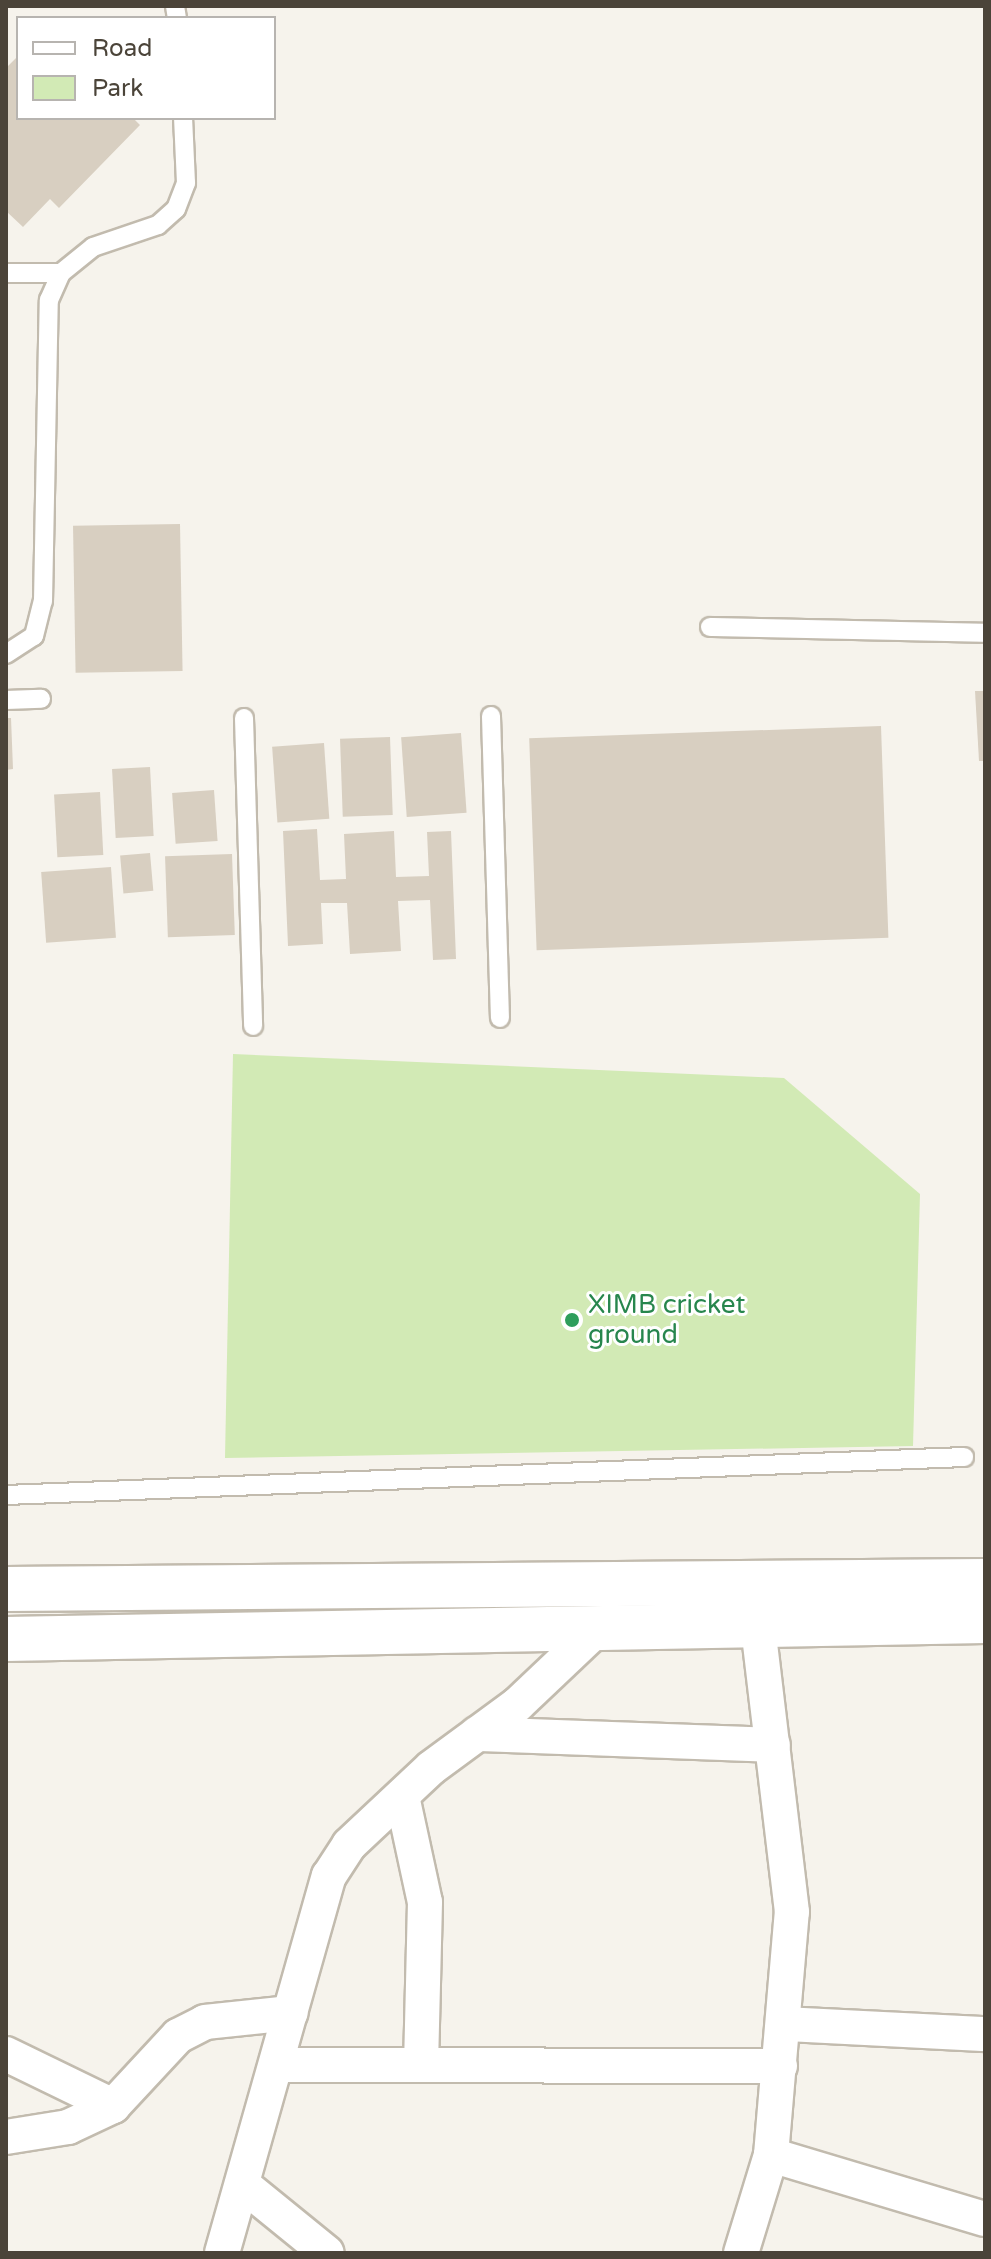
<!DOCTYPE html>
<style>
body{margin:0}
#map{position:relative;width:991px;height:2259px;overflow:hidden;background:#f6f3ec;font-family:"Varela Round",sans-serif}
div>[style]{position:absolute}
.green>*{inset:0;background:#d2eab5}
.building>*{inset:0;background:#d8cfc1;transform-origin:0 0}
.roads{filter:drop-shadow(2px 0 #c2bbae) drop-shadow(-2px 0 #c2bbae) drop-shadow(0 2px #c2bbae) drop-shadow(0 -2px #c2bbae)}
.service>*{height:18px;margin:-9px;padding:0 9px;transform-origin:9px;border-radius:9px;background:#fff}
.minor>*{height:34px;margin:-17px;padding:0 17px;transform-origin:17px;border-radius:17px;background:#fff}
.tertiary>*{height:44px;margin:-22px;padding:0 22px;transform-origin:22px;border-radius:22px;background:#fff}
.dots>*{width:22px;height:22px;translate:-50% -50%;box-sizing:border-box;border:4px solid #fff;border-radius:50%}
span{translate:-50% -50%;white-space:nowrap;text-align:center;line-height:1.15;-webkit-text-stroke:6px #fff;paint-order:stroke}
.leisure-label{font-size:26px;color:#27864d}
.left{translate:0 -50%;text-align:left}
.frame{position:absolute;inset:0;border:8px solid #4b4439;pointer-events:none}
.legend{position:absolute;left:16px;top:16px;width:260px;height:104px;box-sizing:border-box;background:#fff;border:2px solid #b7b4b0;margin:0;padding:10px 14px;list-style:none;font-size:24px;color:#4b4439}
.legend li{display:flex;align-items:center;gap:16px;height:40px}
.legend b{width:40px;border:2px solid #b7b4b0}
</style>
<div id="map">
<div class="green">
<i style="clip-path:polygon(233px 1054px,784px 1078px,920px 1194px,913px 1446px,225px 1458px)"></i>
</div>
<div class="building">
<i style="clip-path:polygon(18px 56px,18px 118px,133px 118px,140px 125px,59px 208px,50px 199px,23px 227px,6px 211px,6px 68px)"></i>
<i style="left:180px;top:524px;width:147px;height:107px;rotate:89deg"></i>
<i style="clip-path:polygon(975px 691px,985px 691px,985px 761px,979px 761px)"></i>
<i style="clip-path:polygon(6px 718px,11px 718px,13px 769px,6px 770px)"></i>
<i style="left:881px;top:726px;width:212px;height:352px;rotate:88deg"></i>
<i style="left:461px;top:733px;width:80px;height:60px;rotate:86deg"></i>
<i style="left:390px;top:737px;width:78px;height:50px;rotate:88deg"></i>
<i style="left:324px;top:743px;width:76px;height:52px;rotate:86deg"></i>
<i style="left:150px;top:767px;width:69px;height:38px;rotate:87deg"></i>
<i style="left:214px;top:790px;width:51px;height:42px;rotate:86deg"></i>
<i style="left:100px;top:792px;width:63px;height:46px;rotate:87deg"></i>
<i style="clip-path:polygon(317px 829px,320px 880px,346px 879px,344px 834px,394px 831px,396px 877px,429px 876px,427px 832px,451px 831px,456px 959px,433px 960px,430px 900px,398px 901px,401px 951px,350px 954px,347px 903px,321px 903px,323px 944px,288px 946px,283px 831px)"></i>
<i style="left:150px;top:853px;width:38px;height:30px;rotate:85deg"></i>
<i style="left:232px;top:854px;width:81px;height:67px;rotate:88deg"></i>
<i style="left:111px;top:867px;width:71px;height:70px;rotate:86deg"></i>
</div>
<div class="roads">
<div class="service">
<i style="left:175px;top:6px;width:12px;rotate:81deg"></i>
<i style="left:6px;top:273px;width:55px"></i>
<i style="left:710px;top:627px;width:275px;rotate:1.2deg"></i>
<i style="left:6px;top:654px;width:33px;rotate:-33deg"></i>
<i style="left:34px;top:636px;width:36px;rotate:-76deg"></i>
<i style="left:43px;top:601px;width:301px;rotate:-88.9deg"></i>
<i style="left:49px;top:300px;width:30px;rotate:-66deg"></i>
<i style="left:61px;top:273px;width:41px;rotate:-39.1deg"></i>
<i style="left:93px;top:247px;width:69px;rotate:-18.7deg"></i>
<i style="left:158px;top:225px;width:24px;rotate:-42deg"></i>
<i style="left:176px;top:209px;width:28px;rotate:-69deg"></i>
<i style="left:186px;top:183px;width:65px;rotate:-92.6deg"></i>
<i style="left:6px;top:700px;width:35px;rotate:-2deg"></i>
<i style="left:491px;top:716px;width:302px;rotate:88.3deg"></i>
<i style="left:244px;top:718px;width:308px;rotate:88.3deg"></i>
<i style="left:6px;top:1495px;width:959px;rotate:-2.27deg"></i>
</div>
<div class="minor">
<i style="left:477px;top:1734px;width:296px;rotate:2.1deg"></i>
<i style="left:402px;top:1796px;width:108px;rotate:77.8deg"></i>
<i style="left:425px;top:1902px;width:163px;rotate:91.4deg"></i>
<i style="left:785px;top:2024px;width:200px;rotate:2.9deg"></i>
<i style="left:6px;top:2054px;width:119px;rotate:25.9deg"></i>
<i style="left:277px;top:2065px;width:503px;rotate:0.11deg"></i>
<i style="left:6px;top:2137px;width:63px;rotate:-9.2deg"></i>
<i style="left:68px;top:2127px;width:50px;rotate:-25deg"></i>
<i style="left:113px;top:2106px;width:96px;rotate:-47.1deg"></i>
<i style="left:178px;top:2036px;width:30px;rotate:-27deg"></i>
<i style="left:205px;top:2022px;width:86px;rotate:-6deg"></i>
<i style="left:771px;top:2155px;width:223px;rotate:16.7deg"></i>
<i style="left:242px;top:2184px;width:109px;rotate:39.1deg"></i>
<i style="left:222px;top:2253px;width:392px;rotate:-74.2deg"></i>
<i style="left:329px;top:1876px;width:37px;rotate:-57deg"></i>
<i style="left:349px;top:1845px;width:112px;rotate:-43.2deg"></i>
<i style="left:431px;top:1768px;width:108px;rotate:-36.3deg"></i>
<i style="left:518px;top:1704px;width:110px;rotate:-43.5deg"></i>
<i style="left:741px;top:2253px;width:102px;rotate:-73deg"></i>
<i style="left:771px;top:2155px;width:244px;rotate:-85.1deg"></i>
<i style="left:792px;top:1912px;width:288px;rotate:-96.8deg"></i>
</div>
<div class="tertiary">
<i style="left:6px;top:1589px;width:979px;rotate:-0.47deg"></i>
<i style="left:6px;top:1639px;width:979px;rotate:-1.05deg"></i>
</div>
</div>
<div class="dots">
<i style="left:572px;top:1320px;background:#2e9e5b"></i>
</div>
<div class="leisure-label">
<span class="left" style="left:588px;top:1320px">XIMB cricket<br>ground</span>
</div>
<div class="frame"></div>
<ul class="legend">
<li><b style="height:10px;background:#fff"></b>Road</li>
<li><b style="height:22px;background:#d2eab5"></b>Park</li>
</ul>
</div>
